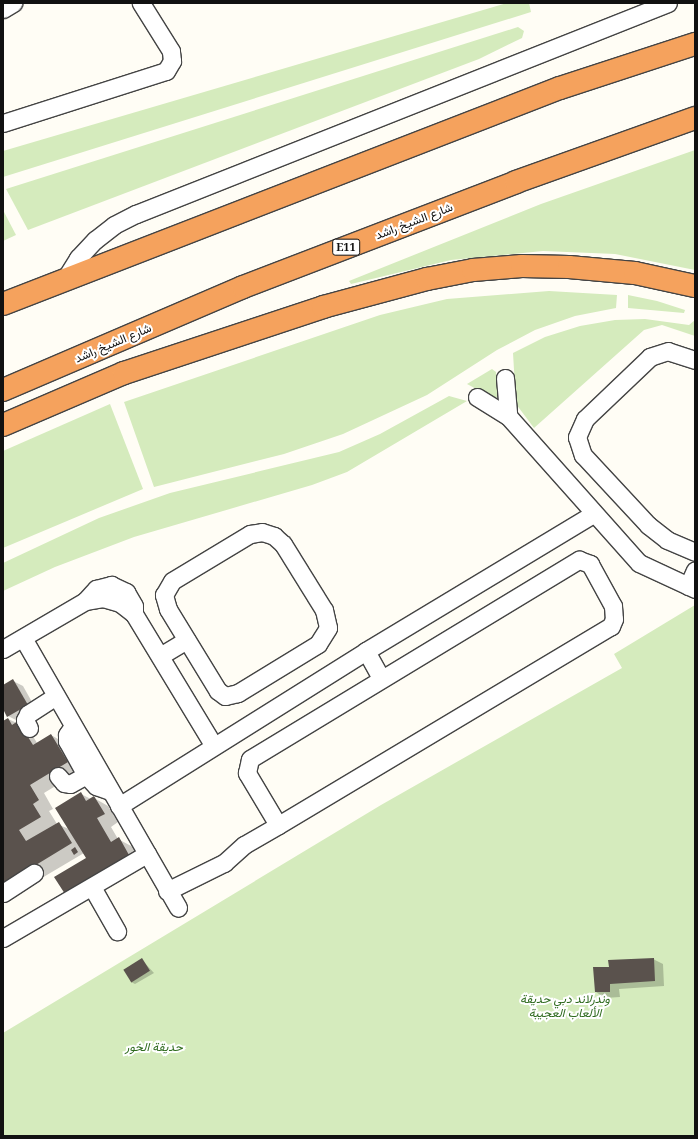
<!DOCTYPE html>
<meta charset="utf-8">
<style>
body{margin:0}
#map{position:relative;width:698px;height:1139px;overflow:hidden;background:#fffdf5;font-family:"Noto Serif",Vazirmatn,serif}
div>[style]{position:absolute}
.green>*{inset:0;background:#d5ebbd}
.shadow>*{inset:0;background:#0003}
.building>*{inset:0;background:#5a524d;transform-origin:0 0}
.roads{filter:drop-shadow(1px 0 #444) drop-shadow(-1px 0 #444) drop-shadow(0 1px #444) drop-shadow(0 -1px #444)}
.minor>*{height:17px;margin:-8.5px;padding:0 8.5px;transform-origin:8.5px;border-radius:8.5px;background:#fff}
.highway>*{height:22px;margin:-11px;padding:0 11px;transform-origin:11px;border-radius:11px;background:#f5a25d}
span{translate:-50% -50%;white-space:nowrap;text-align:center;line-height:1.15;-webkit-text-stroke:4px #fff;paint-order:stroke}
.shield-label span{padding:1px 3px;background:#fff;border:1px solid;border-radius:3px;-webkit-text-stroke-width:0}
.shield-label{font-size:11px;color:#111;font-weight:700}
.street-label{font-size:12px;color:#111}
.park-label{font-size:12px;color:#2f6b1f;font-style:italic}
.frame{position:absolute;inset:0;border:4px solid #111;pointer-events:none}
</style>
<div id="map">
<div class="green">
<i style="clip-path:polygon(507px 3px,529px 3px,531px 12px,3px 177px,3px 151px)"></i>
<i style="clip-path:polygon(518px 27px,524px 31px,522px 38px,479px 59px,28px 230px,6px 189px)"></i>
<i style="clip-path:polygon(695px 150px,695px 270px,615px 254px,543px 251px,451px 260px,351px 284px,349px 281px,541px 204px)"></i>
<i style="clip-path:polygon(3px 210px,16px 235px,3px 241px)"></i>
<i style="clip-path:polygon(549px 291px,617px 295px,616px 308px,575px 316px,535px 330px,497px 350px,427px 395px,343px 434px,284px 454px,154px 487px,124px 402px,380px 315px,447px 299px)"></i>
<i style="clip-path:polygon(628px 295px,657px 301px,685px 310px,684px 313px,628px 308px)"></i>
<i style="clip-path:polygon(645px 319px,689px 325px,695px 320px,695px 336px,662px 325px,644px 330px,534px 428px,516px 404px,513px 353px,545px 337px,580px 326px,615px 320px)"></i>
<i style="clip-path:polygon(492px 369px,496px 372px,498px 396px,495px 399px,467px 384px)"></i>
<i style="clip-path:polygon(449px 396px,467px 401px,347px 472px,312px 485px,134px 537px,55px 567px,3px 591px,3px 563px,99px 518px,170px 493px,339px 452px,380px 434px)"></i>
<i style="clip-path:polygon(110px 404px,143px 489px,3px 548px,3px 451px)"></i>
<i style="clip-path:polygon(695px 605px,695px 1136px,3px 1136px,3px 1033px,381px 805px,622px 668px,614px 654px)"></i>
</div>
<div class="shadow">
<i style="clip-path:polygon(13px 681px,23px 686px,37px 711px,18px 721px,8px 716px,3px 707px,3px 686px)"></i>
<i style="clip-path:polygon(8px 719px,28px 728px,37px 743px,51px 735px,65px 743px,82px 770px,44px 793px,53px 809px,49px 811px,57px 824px,69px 829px,81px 794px,91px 799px,94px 798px,108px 806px,118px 822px,111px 827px,118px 839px,133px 847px,143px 863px,87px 858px,84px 853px,3px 901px,3px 722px)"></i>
<i style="clip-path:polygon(653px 959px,663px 964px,664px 986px,619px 989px,620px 997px,605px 998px,596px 992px,610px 968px)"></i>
<i style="clip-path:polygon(142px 960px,154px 973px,135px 984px,131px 982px)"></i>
</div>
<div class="building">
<i style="clip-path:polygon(13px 679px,28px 705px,7px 717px,3px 709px,3px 685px)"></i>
<i style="clip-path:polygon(8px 718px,12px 725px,18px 721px,33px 745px,51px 734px,68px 762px,30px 785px,39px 800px,33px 804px,41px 817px,19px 830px,26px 841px,59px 822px,72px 843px,3px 885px,3px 721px)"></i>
<i style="clip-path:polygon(81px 792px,86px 801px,94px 796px,105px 814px,97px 818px,111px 842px,119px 837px,129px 855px,65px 894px,54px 877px,86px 858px,55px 808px)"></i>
<i style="clip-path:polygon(75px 847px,78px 852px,74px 855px,71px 850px)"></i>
<i style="left:142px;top:958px;width:15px;height:22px;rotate:58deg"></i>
<i style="clip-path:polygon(654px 958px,655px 981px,610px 984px,610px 992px,595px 992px,593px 967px,609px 967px,608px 960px)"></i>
</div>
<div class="roads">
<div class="minor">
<i style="left:3px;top:9px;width:12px;rotate:-31deg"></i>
<i style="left:3px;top:123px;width:171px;rotate:-17.7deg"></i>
<i style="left:166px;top:71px;width:12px;rotate:-59deg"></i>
<i style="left:172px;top:61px;width:10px;rotate:-96deg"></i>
<i style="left:171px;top:51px;width:57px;rotate:-122deg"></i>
<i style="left:65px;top:279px;width:25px;rotate:-58deg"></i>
<i style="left:78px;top:258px;width:25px;rotate:-47deg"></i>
<i style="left:95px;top:240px;width:24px;rotate:-38deg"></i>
<i style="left:114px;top:225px;width:25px;rotate:-27deg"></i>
<i style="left:136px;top:214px;width:572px;rotate:-21.63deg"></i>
<i style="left:695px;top:360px;width:28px;rotate:-162deg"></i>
<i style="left:668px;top:351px;width:19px;rotate:162deg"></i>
<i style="left:650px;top:357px;width:90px;rotate:136.4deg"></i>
<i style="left:585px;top:419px;width:20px;rotate:114deg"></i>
<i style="left:577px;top:437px;width:19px;rotate:72deg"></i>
<i style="left:583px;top:455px;width:96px;rotate:47.1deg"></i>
<i style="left:648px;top:525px;width:24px;rotate:38deg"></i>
<i style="left:667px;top:540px;width:30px;rotate:23deg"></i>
<i style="left:505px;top:378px;width:38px;rotate:85deg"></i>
<i style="left:477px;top:397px;width:36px;rotate:32deg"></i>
<i style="left:508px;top:416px;width:197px;rotate:48.3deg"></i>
<i style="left:639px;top:563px;width:62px;rotate:24.9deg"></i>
<i style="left:262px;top:532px;width:13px;rotate:18deg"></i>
<i style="left:274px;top:536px;width:12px;rotate:42deg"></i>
<i style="left:283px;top:544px;width:78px;rotate:58.2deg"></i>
<i style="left:324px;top:610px;width:18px;rotate:77deg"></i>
<i style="left:328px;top:628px;width:19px;rotate:122deg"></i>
<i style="left:318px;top:644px;width:94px;rotate:148.5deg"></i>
<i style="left:238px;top:693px;width:13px;rotate:167deg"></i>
<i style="left:225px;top:696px;width:9px;rotate:-144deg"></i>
<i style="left:218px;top:691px;width:96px;rotate:-121.4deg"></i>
<i style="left:168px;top:609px;width:15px;rotate:-106deg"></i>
<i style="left:164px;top:595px;width:16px;rotate:-60deg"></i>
<i style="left:172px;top:581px;width:91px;rotate:-31.1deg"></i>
<i style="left:250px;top:534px;width:12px;rotate:-9deg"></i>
<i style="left:579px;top:560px;width:12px;rotate:20deg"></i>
<i style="left:590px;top:564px;width:48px;rotate:61.3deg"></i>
<i style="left:613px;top:606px;width:13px;rotate:86deg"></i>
<i style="left:614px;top:619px;width:8px;rotate:113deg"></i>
<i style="left:611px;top:626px;width:388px;rotate:149.1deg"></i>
<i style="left:278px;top:825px;width:61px;rotate:-120.8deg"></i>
<i style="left:247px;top:773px;width:14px;rotate:-78deg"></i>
<i style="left:250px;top:759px;width:385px;rotate:-31.2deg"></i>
<i style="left:688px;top:586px;width:17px;rotate:-66deg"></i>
<i style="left:86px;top:600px;width:15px;rotate:-48deg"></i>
<i style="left:96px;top:589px;width:16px;rotate:-15deg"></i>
<i style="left:111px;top:585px;width:17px;rotate:25deg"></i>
<i style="left:126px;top:592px;width:16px;rotate:60deg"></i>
<i style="left:134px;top:606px;width:8px;rotate:90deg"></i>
<i style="left:23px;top:638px;width:311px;rotate:60.1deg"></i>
<i style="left:3px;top:649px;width:95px;rotate:-30.3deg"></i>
<i style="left:85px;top:601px;width:18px;rotate:-9deg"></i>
<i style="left:103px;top:598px;width:18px;rotate:16deg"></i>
<i style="left:120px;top:603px;width:18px;rotate:38deg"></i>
<i style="left:134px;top:614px;width:154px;rotate:58.8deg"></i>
<i style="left:366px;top:651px;width:31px;rotate:61deg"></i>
<i style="left:160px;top:656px;width:31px;rotate:-31deg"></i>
<i style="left:73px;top:726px;width:11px;rotate:124deg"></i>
<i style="left:67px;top:735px;width:6px;rotate:90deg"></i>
<i style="left:67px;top:741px;width:39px;rotate:61deg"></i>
<i style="left:86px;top:775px;width:15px;rotate:48deg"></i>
<i style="left:96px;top:786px;width:15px;rotate:20deg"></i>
<i style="left:29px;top:728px;width:9px;rotate:-117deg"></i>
<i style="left:25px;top:720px;width:7px;rotate:-63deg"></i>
<i style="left:28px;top:714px;width:33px;rotate:-33deg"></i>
<i style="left:58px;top:776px;width:9px;rotate:49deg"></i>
<i style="left:64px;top:783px;width:6px;rotate:9deg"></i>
<i style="left:70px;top:784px;width:18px;rotate:-29deg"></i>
<i style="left:119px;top:806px;width:292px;rotate:-32.1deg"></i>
<i style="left:366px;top:651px;width:265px;rotate:-31.1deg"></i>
<i style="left:92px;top:887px;width:51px;rotate:60.4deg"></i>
<i style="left:167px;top:891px;width:64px;rotate:-26.2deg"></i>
<i style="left:224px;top:863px;width:27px;rotate:-42deg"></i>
<i style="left:244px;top:845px;width:39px;rotate:-30deg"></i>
<i style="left:3px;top:893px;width:37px;rotate:-33deg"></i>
<i style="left:3px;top:938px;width:167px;rotate:-30.3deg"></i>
</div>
<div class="highway">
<i style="left:3px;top:304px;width:597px;rotate:-21.2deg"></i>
<i style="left:560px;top:88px;width:142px;rotate:-18.1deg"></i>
<i style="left:3px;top:390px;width:261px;rotate:-23.2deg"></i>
<i style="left:243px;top:287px;width:292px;rotate:-21deg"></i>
<i style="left:516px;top:182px;width:190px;rotate:-19.7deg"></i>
<i style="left:3px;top:425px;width:132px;rotate:-23.3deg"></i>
<i style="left:124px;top:373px;width:210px;rotate:-18.3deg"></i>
<i style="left:323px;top:307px;width:108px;rotate:-15.1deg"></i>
<i style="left:427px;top:279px;width:47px;rotate:-11.1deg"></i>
<i style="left:473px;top:270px;width:49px;rotate:-4.7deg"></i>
<i style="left:522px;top:266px;width:47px;rotate:1.2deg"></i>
<i style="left:569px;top:267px;width:66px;rotate:5.2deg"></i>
<i style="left:635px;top:273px;width:61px;rotate:12.2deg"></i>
</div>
</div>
<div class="shield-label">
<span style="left:346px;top:247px">E11</span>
</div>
<div class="street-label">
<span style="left:414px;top:221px;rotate:-21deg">شارع الشيخ راشد</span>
<span style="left:113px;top:343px;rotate:-23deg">شارع الشيخ راشد</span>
</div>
<div class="park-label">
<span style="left:565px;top:1006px">وندرلاند دبي حديقة<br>الألعاب العجيبة</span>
<span style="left:154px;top:1047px">حديقة الخور</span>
</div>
<div class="frame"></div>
</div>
